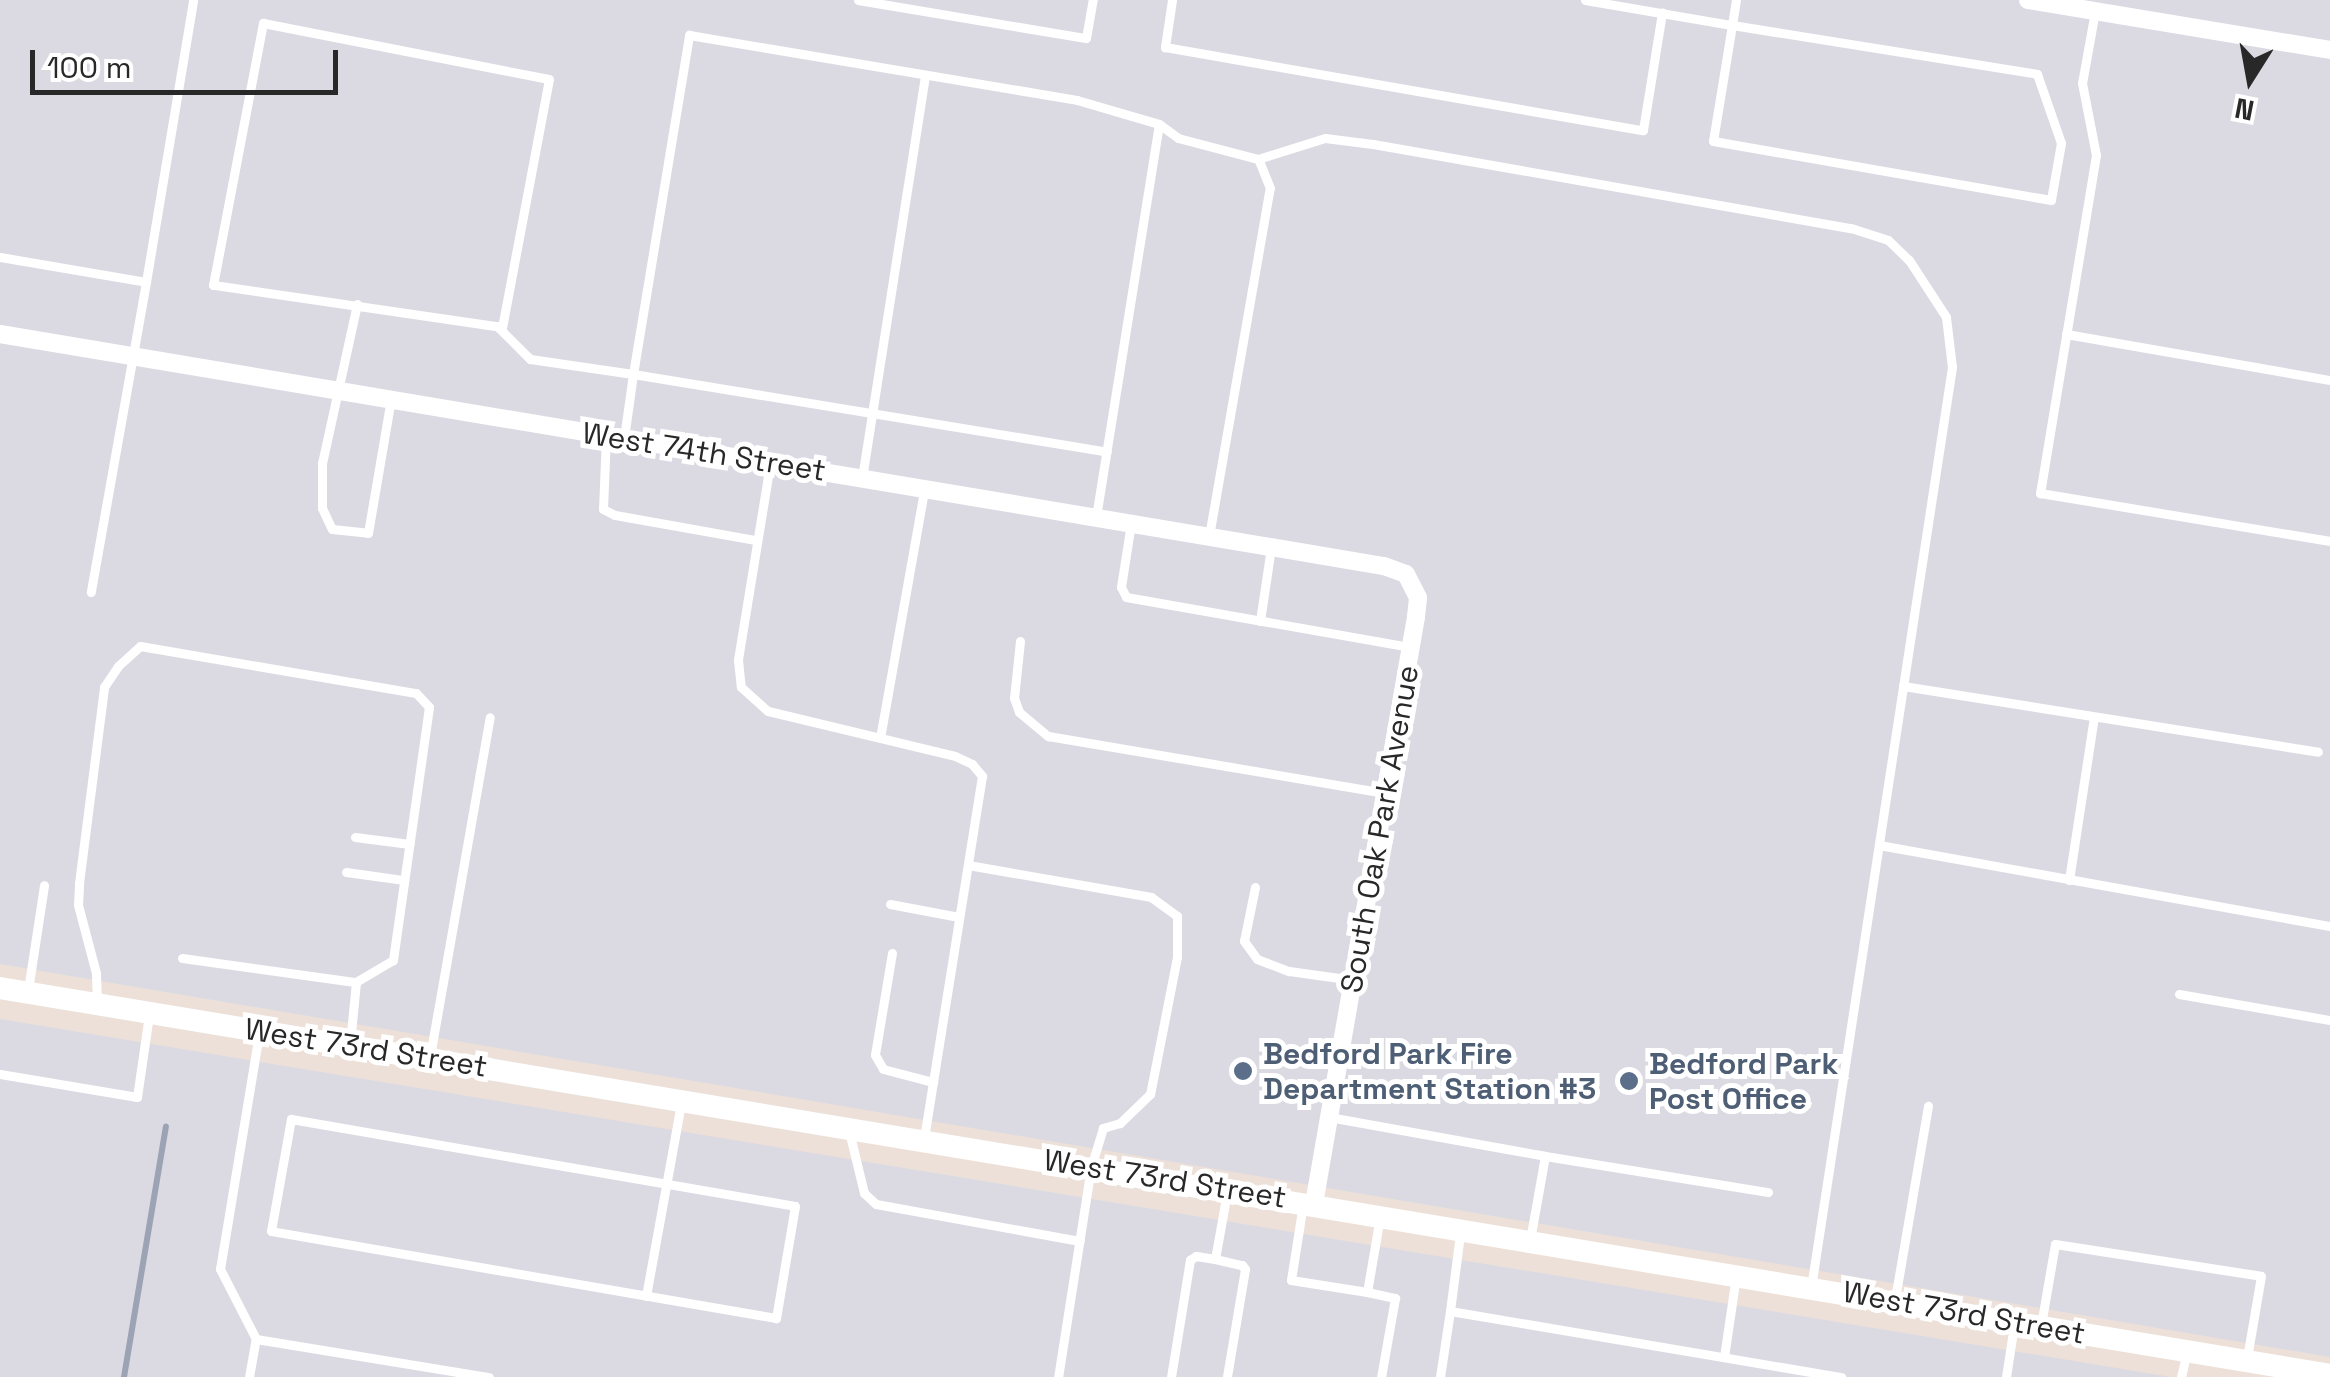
<!DOCTYPE html>
<style>
body{margin:0}
#map{position:relative;width:2330px;height:1377px;overflow:hidden;background:#ece0d8;font-family:"Space Grotesk",sans-serif}
div>[style]{position:absolute}
.industrial>*{inset:0;background:#dbdae3}
.lane>*{height:9px;margin:-4.5px;padding:0 4.5px;transform-origin:4.5px;border-radius:4.5px;background:#fff}
.street>*{height:18px;margin:-9px;padding:0 9px;transform-origin:9px;border-radius:9px;background:#fff}
.secondary>*{height:22px;margin:-11px;padding:0 11px;transform-origin:11px;border-radius:11px;background:#fff}
.rail>*{height:6px;margin:-3px;padding:0 3px;transform-origin:3px;border-radius:3px;background:#9ba3b4}
.dots>*{width:28px;height:28px;translate:-50% -50%;box-sizing:border-box;border:5px solid #fff;border-radius:50%}
span{translate:-50% -50%;white-space:nowrap;text-align:center;line-height:1.15;-webkit-text-stroke:10px #fff;paint-order:stroke}
.street-label{font-size:30px;color:#282828}
.service-label{font-size:30px;color:#4e5e75;font-weight:700}
.left{translate:0 -50%;text-align:left}
.north{position:absolute;left:2200px;top:30px;width:100px;height:100px;-webkit-text-stroke:8px #fff;paint-order:stroke;rotate:191deg;font-size:28px;font-weight:700;line-height:40px;text-align:center;color:#282828}
.north::after{content:'';display:block;margin:auto;width:35px;height:45px;background:#282828;clip-path:polygon(50% 0,100% 100%,50% 72%,0 100%)}
.scale{position:absolute;left:30px;top:50px;width:308px;height:45px;box-sizing:border-box;border:5px solid #282828;border-top:0;padding-left:12px;font-size:30px;line-height:35px;white-space:nowrap;color:#282828;-webkit-text-stroke:8px #fff;paint-order:stroke}
</style>
<div id="map">
<div class="industrial">
<i style="clip-path:polygon(0 0,2330px 0,2330px 1357px,0 964px)"></i>
<i style="clip-path:polygon(0 1019px,2171px 1377px,0 1377px)"></i>
</div>
<div class="lane">
<i style="left:858px;top:0;width:231px;rotate:9.5deg"></i>
<i style="left:1086px;top:38px;width:39px;rotate:-80deg"></i>
<i style="left:1172px;top:0;width:48px;rotate:98.5deg"></i>
<i style="left:1165px;top:47px;width:485px;rotate:9.9deg"></i>
<i style="left:1643px;top:130px;width:119px;rotate:-80.8deg"></i>
<i style="left:1585px;top:0;width:149px;rotate:9.7deg"></i>
<i style="left:1732px;top:25px;width:309px;rotate:9.1deg"></i>
<i style="left:2037px;top:74px;width:73px;rotate:70.8deg"></i>
<i style="left:2061px;top:143px;width:58px;rotate:100deg"></i>
<i style="left:2051px;top:200px;width:343px;rotate:-170.1deg"></i>
<i style="left:1713px;top:141px;width:118px;rotate:-80.7deg"></i>
<i style="left:1732px;top:25px;width:25px;rotate:-81deg"></i>
<i style="left:2095px;top:11px;width:73px;rotate:100.2deg"></i>
<i style="left:2082px;top:83px;width:73px;rotate:79deg"></i>
<i style="left:2096px;top:155px;width:343px;rotate:99.4deg"></i>
<i style="left:2040px;top:493px;width:294px;rotate:9.4deg"></i>
<i style="left:263px;top:23px;width:291px;rotate:11.1deg"></i>
<i style="left:549px;top:79px;width:252px;rotate:100.7deg"></i>
<i style="left:502px;top:327px;width:292px;rotate:-171.7deg"></i>
<i style="left:213px;top:285px;width:267px;rotate:-79.2deg"></i>
<i style="left:0;top:257px;width:148px;rotate:9.7deg"></i>
<i style="left:146px;top:282px;width:315px;rotate:100.1deg"></i>
<i style="left:146px;top:282px;width:286px;rotate:-80.5deg"></i>
<i style="left:357px;top:304px;width:163px;rotate:102.4deg"></i>
<i style="left:322px;top:463px;width:45px;rotate:90deg"></i>
<i style="left:322px;top:508px;width:23px;rotate:65deg"></i>
<i style="left:332px;top:529px;width:36px;rotate:6deg"></i>
<i style="left:368px;top:533px;width:136px;rotate:-80.3deg"></i>
<i style="left:497px;top:326px;width:47px;rotate:45deg"></i>
<i style="left:530px;top:359px;width:104px;rotate:8.3deg"></i>
<i style="left:633px;top:374px;width:344px;rotate:-80.6deg"></i>
<i style="left:689px;top:35px;width:393px;rotate:9.5deg"></i>
<i style="left:1077px;top:100px;width:85px;rotate:16.3deg"></i>
<i style="left:2066px;top:334px;width:268px;rotate:9.9deg"></i>
<i style="left:606px;top:435px;width:74px;rotate:92.3deg"></i>
<i style="left:603px;top:509px;width:13px;rotate:27deg"></i>
<i style="left:615px;top:515px;width:143px;rotate:10.1deg"></i>
<i style="left:624px;top:438px;width:65px;rotate:-82deg"></i>
<i style="left:633px;top:374px;width:480px;rotate:9.3deg"></i>
<i style="left:770px;top:464px;width:199px;rotate:99.3deg"></i>
<i style="left:738px;top:660px;width:27px;rotate:84deg"></i>
<i style="left:741px;top:687px;width:36px;rotate:42deg"></i>
<i style="left:768px;top:711px;width:192px;rotate:13.5deg"></i>
<i style="left:955px;top:756px;width:19px;rotate:25deg"></i>
<i style="left:972px;top:764px;width:16px;rotate:50deg"></i>
<i style="left:982px;top:776px;width:369px;rotate:99.1deg"></i>
<i style="left:862px;top:478px;width:408px;rotate:-81.1deg"></i>
<i style="left:1096px;top:517px;width:398px;rotate:-80.9deg"></i>
<i style="left:1159px;top:124px;width:24px;rotate:36deg"></i>
<i style="left:1178px;top:138px;width:83px;rotate:14.7deg"></i>
<i style="left:1258px;top:159px;width:70px;rotate:-17.4deg"></i>
<i style="left:1325px;top:138px;width:48px;rotate:7.1deg"></i>
<i style="left:1373px;top:144px;width:485px;rotate:10deg"></i>
<i style="left:1851px;top:228px;width:39px;rotate:18deg"></i>
<i style="left:1888px;top:240px;width:29px;rotate:44deg"></i>
<i style="left:1909px;top:260px;width:68px;rotate:57deg"></i>
<i style="left:1946px;top:317px;width:50px;rotate:83.2deg"></i>
<i style="left:1952px;top:367px;width:931px;rotate:98.71deg"></i>
<i style="left:1131px;top:523px;width:65px;rotate:98.9deg"></i>
<i style="left:1121px;top:587px;width:11px;rotate:63deg"></i>
<i style="left:1126px;top:597px;width:289px;rotate:10deg"></i>
<i style="left:1209px;top:536px;width:353px;rotate:-80.1deg"></i>
<i style="left:1270px;top:188px;width:31px;rotate:-112deg"></i>
<i style="left:1260px;top:621px;width:75px;rotate:-81.5deg"></i>
<i style="left:1020px;top:641px;width:57px;rotate:96deg"></i>
<i style="left:1014px;top:698px;width:15px;rotate:70deg"></i>
<i style="left:1019px;top:712px;width:38px;rotate:40deg"></i>
<i style="left:1048px;top:736px;width:343px;rotate:9.6deg"></i>
<i style="left:1903px;top:686px;width:420px;rotate:9deg"></i>
<i style="left:880px;top:738px;width:252px;rotate:-79.9deg"></i>
<i style="left:355px;top:837px;width:55px;rotate:7.3deg"></i>
<i style="left:1879px;top:845px;width:458px;rotate:10.2deg"></i>
<i style="left:968px;top:865px;width:186px;rotate:9.9deg"></i>
<i style="left:1151px;top:897px;width:32px;rotate:36deg"></i>
<i style="left:1177px;top:916px;width:41px;rotate:90deg"></i>
<i style="left:1177px;top:957px;width:140px;rotate:101.1deg"></i>
<i style="left:1150px;top:1094px;width:42px;rotate:136deg"></i>
<i style="left:1120px;top:1123px;width:18px;rotate:164deg"></i>
<i style="left:1103px;top:1128px;width:41px;rotate:107.1deg"></i>
<i style="left:1091px;top:1167px;width:213px;rotate:98.9deg"></i>
<i style="left:346px;top:872px;width:59px;rotate:7.9deg"></i>
<i style="left:2069px;top:880px;width:165px;rotate:-81.3deg"></i>
<i style="left:1255px;top:887px;width:55px;rotate:101.5deg"></i>
<i style="left:1244px;top:941px;width:22px;rotate:54deg"></i>
<i style="left:1257px;top:959px;width:34px;rotate:21deg"></i>
<i style="left:1289px;top:971px;width:65px;rotate:8deg"></i>
<i style="left:890px;top:904px;width:70px;rotate:10.7deg"></i>
<i style="left:892px;top:953px;width:103px;rotate:99.5deg"></i>
<i style="left:875px;top:1055px;width:16px;rotate:60deg"></i>
<i style="left:883px;top:1069px;width:52px;rotate:14.6deg"></i>
<i style="left:182px;top:958px;width:176px;rotate:7.9deg"></i>
<i style="left:28px;top:990px;width:106px;rotate:-81.3deg"></i>
<i style="left:2179px;top:994px;width:153px;rotate:9.8deg"></i>
<i style="left:97px;top:1003px;width:30px;rotate:-92deg"></i>
<i style="left:96px;top:973px;width:70px;rotate:-104.8deg"></i>
<i style="left:78px;top:905px;width:22px;rotate:-87deg"></i>
<i style="left:79px;top:883px;width:198px;rotate:-82.7deg"></i>
<i style="left:104px;top:687px;width:25px;rotate:-56deg"></i>
<i style="left:118px;top:666px;width:30px;rotate:-42deg"></i>
<i style="left:140px;top:646px;width:280px;rotate:9.7deg"></i>
<i style="left:416px;top:693px;width:19px;rotate:47deg"></i>
<i style="left:429px;top:707px;width:256px;rotate:98.1deg"></i>
<i style="left:393px;top:960px;width:43px;rotate:149.3deg"></i>
<i style="left:356px;top:982px;width:61px;rotate:95.6deg"></i>
<i style="left:430px;top:1056px;width:344px;rotate:-80deg"></i>
<i style="left:0;top:1074px;width:139px;rotate:9.5deg"></i>
<i style="left:137px;top:1097px;width:83px;rotate:-81.7deg"></i>
<i style="left:1329px;top:1117px;width:219px;rotate:10.2deg"></i>
<i style="left:291px;top:1119px;width:511px;rotate:9.79deg"></i>
<i style="left:795px;top:1206px;width:114px;rotate:99.6deg"></i>
<i style="left:776px;top:1318px;width:512px;rotate:-170.23deg"></i>
<i style="left:271px;top:1231px;width:114px;rotate:-79.9deg"></i>
<i style="left:849px;top:1131px;width:64px;rotate:76.4deg"></i>
<i style="left:864px;top:1193px;width:16px;rotate:43deg"></i>
<i style="left:876px;top:1204px;width:207px;rotate:10.3deg"></i>
<i style="left:1303px;top:1204px;width:77px;rotate:99deg"></i>
<i style="left:1291px;top:1280px;width:77px;rotate:9deg"></i>
<i style="left:1367px;top:1292px;width:76px;rotate:-80.2deg"></i>
<i style="left:1530px;top:1240px;width:85px;rotate:-79.9deg"></i>
<i style="left:1545px;top:1156px;width:226px;rotate:9.2deg"></i>
<i style="left:1215px;top:1259px;width:28px;rotate:13deg"></i>
<i style="left:1242px;top:1265px;width:5px;rotate:53deg"></i>
<i style="left:1245px;top:1269px;width:109px;rotate:99.5deg"></i>
<i style="left:1367px;top:1292px;width:29px;rotate:12deg"></i>
<i style="left:1395px;top:1298px;width:80px;rotate:100deg"></i>
<i style="left:646px;top:1296px;width:196px;rotate:-79.7deg"></i>
<i style="left:1895px;top:1299px;width:196px;rotate:-80.3deg"></i>
<i style="left:1450px;top:1311px;width:78px;rotate:-82.6deg"></i>
<i style="left:2041px;top:1325px;width:82px;rotate:-80.2deg"></i>
<i style="left:2055px;top:1244px;width:208px;rotate:8.8deg"></i>
<i style="left:2261px;top:1276px;width:83px;rotate:99.7deg"></i>
<i style="left:256px;top:1339px;width:236px;rotate:9.3deg"></i>
<i style="left:1724px;top:1357px;width:82px;rotate:-81.6deg"></i>
<i style="left:249px;top:1377px;width:39px;rotate:-80deg"></i>
<i style="left:256px;top:1339px;width:79px;rotate:-117.2deg"></i>
<i style="left:220px;top:1269px;width:238px;rotate:-80.6deg"></i>
<i style="left:1171px;top:1377px;width:119px;rotate:-80.8deg"></i>
<i style="left:1190px;top:1260px;width:7px;rotate:-34deg"></i>
<i style="left:1196px;top:1256px;width:19px;rotate:9deg"></i>
<i style="left:1215px;top:1259px;width:68px;rotate:-79.8deg"></i>
<i style="left:1440px;top:1377px;width:67px;rotate:-81.4deg"></i>
<i style="left:1450px;top:1311px;width:397px;rotate:9.6deg"></i>
<i style="left:2006px;top:1377px;width:53px;rotate:-81.3deg"></i>
<i style="left:2181px;top:1377px;width:27px;rotate:-77deg"></i>
</div>
<div class="street">
<i style="left:2028px;top:0;width:306px;rotate:9.4deg"></i>
<i style="left:0;top:334px;width:1403px;rotate:9.52deg"></i>
<i style="left:1384px;top:566px;width:23px;rotate:20deg"></i>
<i style="left:1406px;top:574px;width:27px;rotate:63deg"></i>
<i style="left:1418px;top:598px;width:19px;rotate:96deg"></i>
<i style="left:1416px;top:617px;width:596px;rotate:99.86deg"></i>
</div>
<div class="secondary">
<i style="left:0;top:988px;width:2362px;rotate:9.43deg"></i>
</div>
<div class="rail">
<i style="left:124px;top:1377px;width:254px;rotate:-80.5deg"></i>
</div>
<div class="dots">
<i style="left:1243px;top:1071px;background:#5c6f8a"></i>
<i style="left:1629px;top:1081px;background:#5c6f8a"></i>
</div>
<div class="street-label">
<span style="left:704px;top:452px;rotate:9deg">West 74th Street</span>
<span style="left:1380px;top:829px;rotate:-80deg">South Oak Park Avenue</span>
<span style="left:366px;top:1048px;rotate:9deg">West 73rd Street</span>
<span style="left:1165px;top:1179px;rotate:9deg">West 73rd Street</span>
<span style="left:1964px;top:1313px;rotate:10deg">West 73rd Street</span>
</div>
<div class="service-label">
<span class="left" style="left:1263px;top:1071px">Bedford Park Fire<br>Department Station #3</span>
<span class="left" style="left:1649px;top:1081px">Bedford Park<br>Post Office</span>
</div>
<div class="north">N</div>
<div class="scale">100 m</div>
</div>
